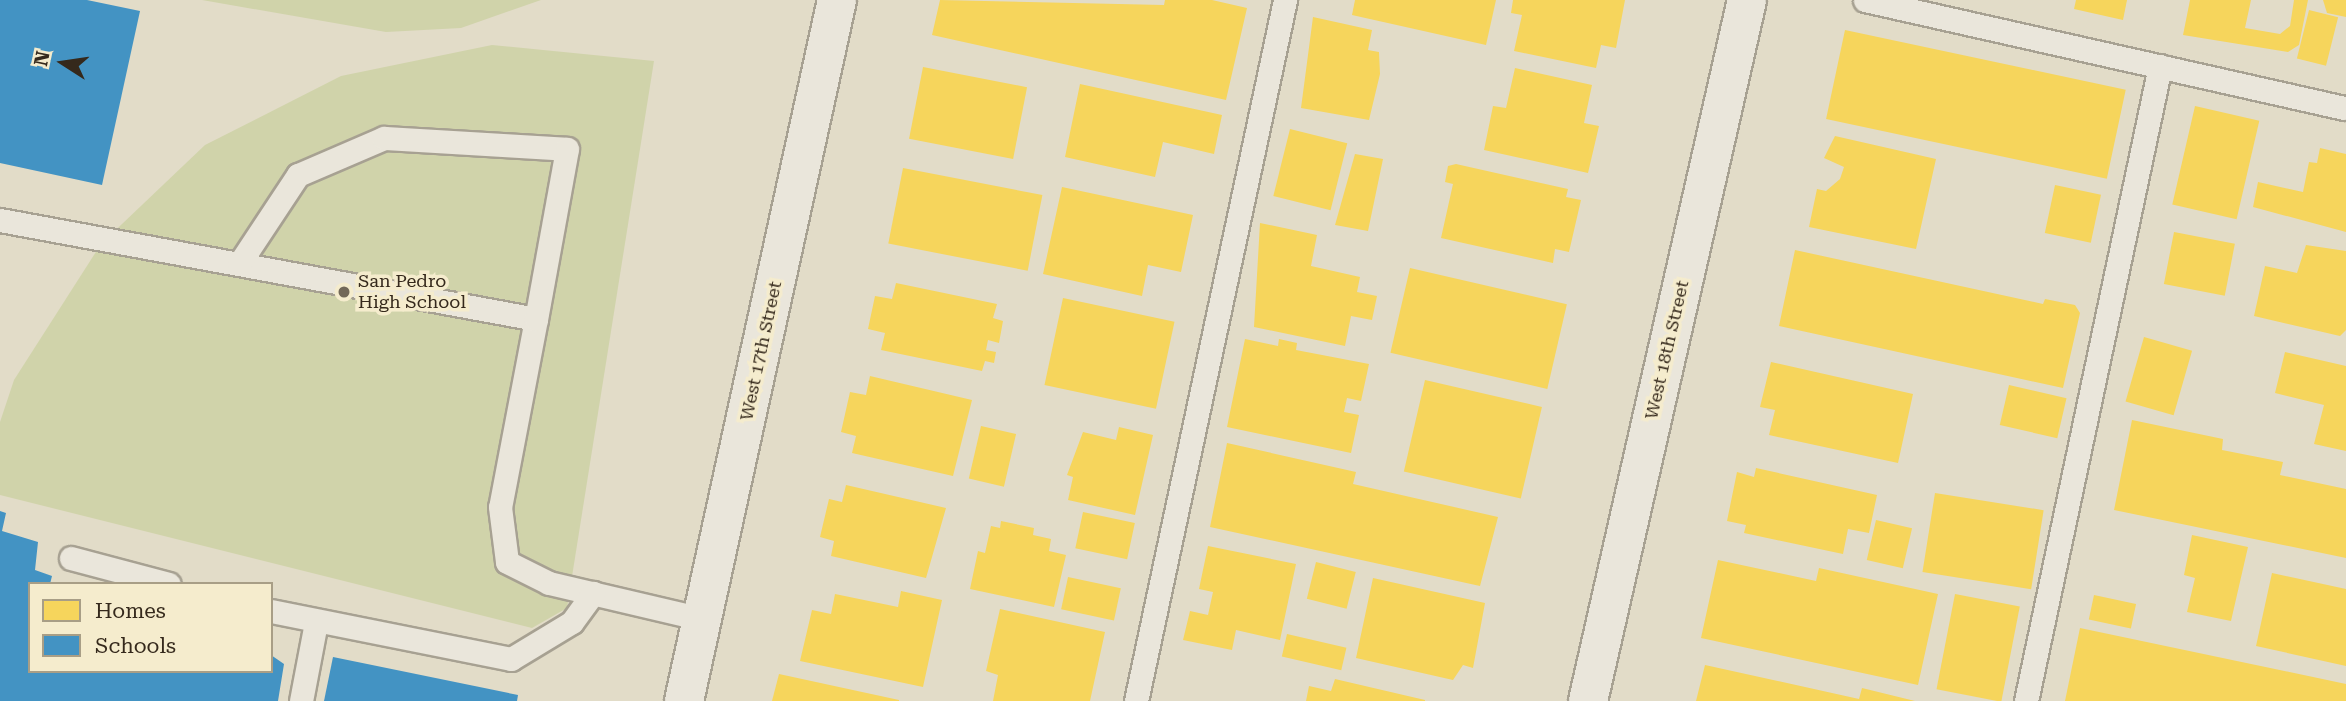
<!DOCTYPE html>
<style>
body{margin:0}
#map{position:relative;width:2346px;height:701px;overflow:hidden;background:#e2dcc8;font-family:"Roboto Serif",serif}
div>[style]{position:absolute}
.green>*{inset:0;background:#d0d3aa}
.homes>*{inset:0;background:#f6d55c;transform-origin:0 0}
.schools>*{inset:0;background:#4393c3}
.roads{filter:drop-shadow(2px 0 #a7a192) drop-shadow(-2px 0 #a7a192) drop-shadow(0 2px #a7a192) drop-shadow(0 -2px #a7a192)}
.lane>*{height:23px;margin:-11.5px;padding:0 11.5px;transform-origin:11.5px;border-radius:11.5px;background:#eae6db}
.street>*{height:38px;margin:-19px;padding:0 19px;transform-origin:19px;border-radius:19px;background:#eae6db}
.dots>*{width:19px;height:19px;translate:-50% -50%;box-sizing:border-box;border:4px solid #f5eccd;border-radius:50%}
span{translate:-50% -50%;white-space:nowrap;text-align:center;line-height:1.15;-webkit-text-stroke:7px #f5eccd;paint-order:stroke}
.poi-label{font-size:18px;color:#35291c}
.left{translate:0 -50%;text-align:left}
.street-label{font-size:18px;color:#35291c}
.legend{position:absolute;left:28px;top:582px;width:245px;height:91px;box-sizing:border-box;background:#f5eccd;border:2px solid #a89e86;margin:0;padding:9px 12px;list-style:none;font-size:21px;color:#35291c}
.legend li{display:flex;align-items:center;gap:14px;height:35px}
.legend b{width:35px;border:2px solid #a89e86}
.north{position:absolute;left:28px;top:28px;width:70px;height:70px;-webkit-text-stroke:5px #f5eccd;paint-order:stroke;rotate:282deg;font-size:19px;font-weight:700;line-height:28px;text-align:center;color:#35291c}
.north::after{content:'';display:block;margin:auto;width:24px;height:32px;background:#35291c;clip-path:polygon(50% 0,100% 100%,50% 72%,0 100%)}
</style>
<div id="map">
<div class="green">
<i style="clip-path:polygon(202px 0,541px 0,461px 28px,386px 32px)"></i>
<i style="clip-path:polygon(492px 45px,654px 61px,567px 608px,532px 628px,0 495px,0 422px,14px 380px,101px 244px,205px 145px,341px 76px)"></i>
</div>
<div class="homes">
<i style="clip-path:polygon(940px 0,1164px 5px,1165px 0,1212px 0,1247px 8px,1226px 100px,932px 35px)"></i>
<i style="clip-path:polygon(1355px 0,1496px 0,1486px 45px,1352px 15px)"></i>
<i style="clip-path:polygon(1513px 0,1625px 0,1616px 48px,1601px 45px,1596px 68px,1514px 51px,1522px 15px,1511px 13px)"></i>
<i style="clip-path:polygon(2076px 0,2127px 0,2123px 20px,2074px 9px)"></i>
<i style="clip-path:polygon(2190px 0,2251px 0,2245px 28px,2280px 34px,2290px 26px,2294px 0,2308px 0,2299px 45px,2288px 52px,2183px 35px)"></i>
<i style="clip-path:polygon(2323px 0,2346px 0,2346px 17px,2327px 13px)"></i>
<i style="left:2309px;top:10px;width:30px;height:50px;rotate:14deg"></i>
<i style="clip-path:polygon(1313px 17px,1372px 30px,1368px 50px,1379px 52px,1380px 74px,1369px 120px,1301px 108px)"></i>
<i style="left:1845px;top:30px;width:287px;height:91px;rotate:12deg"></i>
<i style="left:923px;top:67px;width:106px;height:73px;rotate:11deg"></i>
<i style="clip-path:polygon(1515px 68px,1592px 85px,1584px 123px,1599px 126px,1588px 173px,1484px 150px,1493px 106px,1506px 108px)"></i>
<i style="clip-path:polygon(1080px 84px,1222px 115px,1214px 154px,1163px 142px,1155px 177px,1065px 157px)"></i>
<i style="left:2195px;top:106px;width:66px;height:101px;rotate:13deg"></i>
<i style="left:1290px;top:129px;width:59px;height:69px;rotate:14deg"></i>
<i style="clip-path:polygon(1835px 136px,1936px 159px,1916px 249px,1809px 227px,1817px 189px,1826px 191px,1840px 179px,1844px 167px,1824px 158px)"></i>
<i style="clip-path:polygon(2320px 148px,2346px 154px,2346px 232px,2253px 207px,2258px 182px,2303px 192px,2309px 162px,2317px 163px)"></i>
<i style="clip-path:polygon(1355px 154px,1383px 159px,1368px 231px,1335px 225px)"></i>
<i style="clip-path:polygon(1456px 164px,1568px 189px,1566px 197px,1581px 200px,1569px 252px,1555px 249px,1553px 263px,1441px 238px,1453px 184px,1445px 182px,1448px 166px)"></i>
<i style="left:903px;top:168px;width:142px;height:77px;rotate:11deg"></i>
<i style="left:2055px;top:185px;width:47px;height:49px;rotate:12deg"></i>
<i style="clip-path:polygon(1062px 187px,1193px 215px,1181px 272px,1148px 265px,1142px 296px,1043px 274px)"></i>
<i style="clip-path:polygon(1260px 223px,1317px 235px,1311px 266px,1360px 277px,1357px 292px,1377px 296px,1372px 320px,1351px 316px,1345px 346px,1254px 327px)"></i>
<i style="left:2174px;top:232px;width:62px;height:53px;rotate:11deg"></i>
<i style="clip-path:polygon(2306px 245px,2346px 251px,2346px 330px,2340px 336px,2254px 316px,2265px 266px,2297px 273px)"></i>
<i style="clip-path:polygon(1795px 250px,2043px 304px,2045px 299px,2075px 305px,2080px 313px,2063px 388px,1779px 326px)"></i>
<i style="left:1410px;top:268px;width:161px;height:87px;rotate:13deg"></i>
<i style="clip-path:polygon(896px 283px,997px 304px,993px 318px,1003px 321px,999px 343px,988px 340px,986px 350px,996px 352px,994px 363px,985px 361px,982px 371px,881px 350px,885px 333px,868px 329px,875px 296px,892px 299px)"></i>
<i style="left:1063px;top:298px;width:114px;height:89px;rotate:12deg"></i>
<i style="left:2144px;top:337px;width:50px;height:67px;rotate:16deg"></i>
<i style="clip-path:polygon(1245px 339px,1278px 346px,1279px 339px,1297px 343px,1296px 350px,1369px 364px,1361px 401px,1347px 398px,1344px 412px,1359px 415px,1351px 453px,1227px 427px)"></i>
<i style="clip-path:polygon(2285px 352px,2346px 366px,2346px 451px,2314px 444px,2324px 405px,2275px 393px)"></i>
<i style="clip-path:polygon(1771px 362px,1913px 394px,1898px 463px,1769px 435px,1775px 410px,1760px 407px)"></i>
<i style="clip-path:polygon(870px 376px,972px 400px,953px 476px,852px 453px,856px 436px,841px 432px,850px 392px,866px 395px)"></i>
<i style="left:1425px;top:380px;width:120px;height:94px;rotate:13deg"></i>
<i style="left:2009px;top:385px;width:59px;height:41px;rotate:13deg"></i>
<i style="clip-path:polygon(2132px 420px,2223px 439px,2222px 450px,2283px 462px,2280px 475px,2346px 489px,2346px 558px,2114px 510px)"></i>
<i style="left:981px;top:426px;width:36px;height:54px;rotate:13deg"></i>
<i style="clip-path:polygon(1119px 427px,1153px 435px,1135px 515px,1068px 500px,1073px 477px,1067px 475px,1083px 432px,1116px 440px)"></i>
<i style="clip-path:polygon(1227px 443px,1356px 472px,1353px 484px,1498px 517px,1480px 586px,1210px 527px)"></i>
<i style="clip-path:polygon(1756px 468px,1877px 495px,1869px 533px,1848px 529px,1843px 554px,1744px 533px,1746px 525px,1727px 521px,1737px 472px,1754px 477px)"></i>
<i style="clip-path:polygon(846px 485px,946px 508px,926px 578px,831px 556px,834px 541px,820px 537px,829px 499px,842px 502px)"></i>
<i style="left:1935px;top:493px;width:110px;height:80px;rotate:9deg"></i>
<i style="left:1083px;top:512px;width:53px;height:37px;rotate:12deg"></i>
<i style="left:1876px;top:520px;width:37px;height:41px;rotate:13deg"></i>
<i style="clip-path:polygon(1001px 521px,1034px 528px,1033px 535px,1051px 539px,1049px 551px,1066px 555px,1054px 607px,970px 589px,978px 551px,985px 553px,991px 526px,1000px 528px)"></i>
<i style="clip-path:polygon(2192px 535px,2248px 547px,2231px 621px,2187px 612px,2195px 578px,2184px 575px)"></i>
<i style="clip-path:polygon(1208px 546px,1296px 564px,1280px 640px,1236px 630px,1232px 650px,1183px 640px,1190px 611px,1208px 615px,1213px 592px,1199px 589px)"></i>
<i style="clip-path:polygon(1718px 560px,1816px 581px,1819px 568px,1938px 594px,1918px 685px,1701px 638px)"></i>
<i style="left:1316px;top:562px;width:41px;height:38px;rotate:14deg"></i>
<i style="clip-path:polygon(2272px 573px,2346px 589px,2346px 666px,2256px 646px)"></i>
<i style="left:1068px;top:577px;width:54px;height:33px;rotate:12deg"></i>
<i style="clip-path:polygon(1373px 578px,1485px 603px,1473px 668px,1463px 665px,1453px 680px,1356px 658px)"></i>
<i style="clip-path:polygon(901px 591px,942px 600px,923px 687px,800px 661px,812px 610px,831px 614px,835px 594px,898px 607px)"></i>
<i style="left:1955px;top:594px;width:66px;height:97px;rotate:11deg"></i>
<i style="left:2094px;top:595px;width:43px;height:25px;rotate:12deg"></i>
<i style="clip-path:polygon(1000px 609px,1105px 632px,1090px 701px,993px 701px,998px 675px,986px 671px)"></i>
<i style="clip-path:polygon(2080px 628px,2346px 684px,2346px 701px,2065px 701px)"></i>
<i style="left:1287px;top:634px;width:61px;height:23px;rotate:13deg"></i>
<i style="clip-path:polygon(1705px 665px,1859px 699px,1862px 688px,1915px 701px,1696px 701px)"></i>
<i style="clip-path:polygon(779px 674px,899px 700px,899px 701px,772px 701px)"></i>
<i style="clip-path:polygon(1335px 679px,1425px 700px,1425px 701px,1306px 701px,1309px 686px,1331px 691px)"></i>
</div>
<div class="schools">
<i style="clip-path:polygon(0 0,87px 0,140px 11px,102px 185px,0 163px)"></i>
<i style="clip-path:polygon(0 511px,6px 513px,2px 531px,38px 542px,35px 570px,52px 576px,50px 584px,30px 584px,30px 671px,271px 671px,271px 655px,284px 664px,278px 701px,0 701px)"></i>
<i style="clip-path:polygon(333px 657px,518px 695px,517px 701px,324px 701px)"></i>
</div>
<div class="roads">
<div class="lane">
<i style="left:1865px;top:0;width:493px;rotate:12.7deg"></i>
<i style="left:0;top:220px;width:545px;rotate:10.46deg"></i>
<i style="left:536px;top:319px;width:191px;rotate:100.8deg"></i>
<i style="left:500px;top:507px;width:55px;rotate:82.7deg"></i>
<i style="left:507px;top:562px;width:47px;rotate:26.6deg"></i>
<i style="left:549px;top:583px;width:157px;rotate:13.2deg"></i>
<i style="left:239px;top:264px;width:107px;rotate:-56.5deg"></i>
<i style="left:298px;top:175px;width:94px;rotate:-23.3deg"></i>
<i style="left:384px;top:138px;width:183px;rotate:3.4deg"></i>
<i style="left:567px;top:149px;width:173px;rotate:100.3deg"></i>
<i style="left:71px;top:558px;width:101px;rotate:14.9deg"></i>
<i style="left:271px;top:611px;width:245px;rotate:11.3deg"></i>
<i style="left:511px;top:659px;width:71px;rotate:-31.2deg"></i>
<i style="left:572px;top:622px;width:36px;rotate:-54deg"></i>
<i style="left:301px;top:701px;width:80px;rotate:-79.2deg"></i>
<i style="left:1136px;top:701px;width:717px;rotate:-78deg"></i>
<i style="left:2026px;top:701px;width:649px;rotate:-78.08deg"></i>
</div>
<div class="street">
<i style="left:684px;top:701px;width:718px;rotate:-77.69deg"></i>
<i style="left:1588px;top:701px;width:719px;rotate:-77.22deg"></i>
</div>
</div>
<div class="dots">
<i style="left:344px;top:292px;background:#726858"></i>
</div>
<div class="poi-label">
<span class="left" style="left:358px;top:292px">San Pedro<br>High School</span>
</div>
<div class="street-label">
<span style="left:1667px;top:350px;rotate:-77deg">West 18th Street</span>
<span style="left:761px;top:351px;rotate:-78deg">West 17th Street</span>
</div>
<ul class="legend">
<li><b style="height:19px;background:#f6d55c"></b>Homes</li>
<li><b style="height:19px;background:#4393c3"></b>Schools</li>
</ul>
<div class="north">N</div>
</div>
